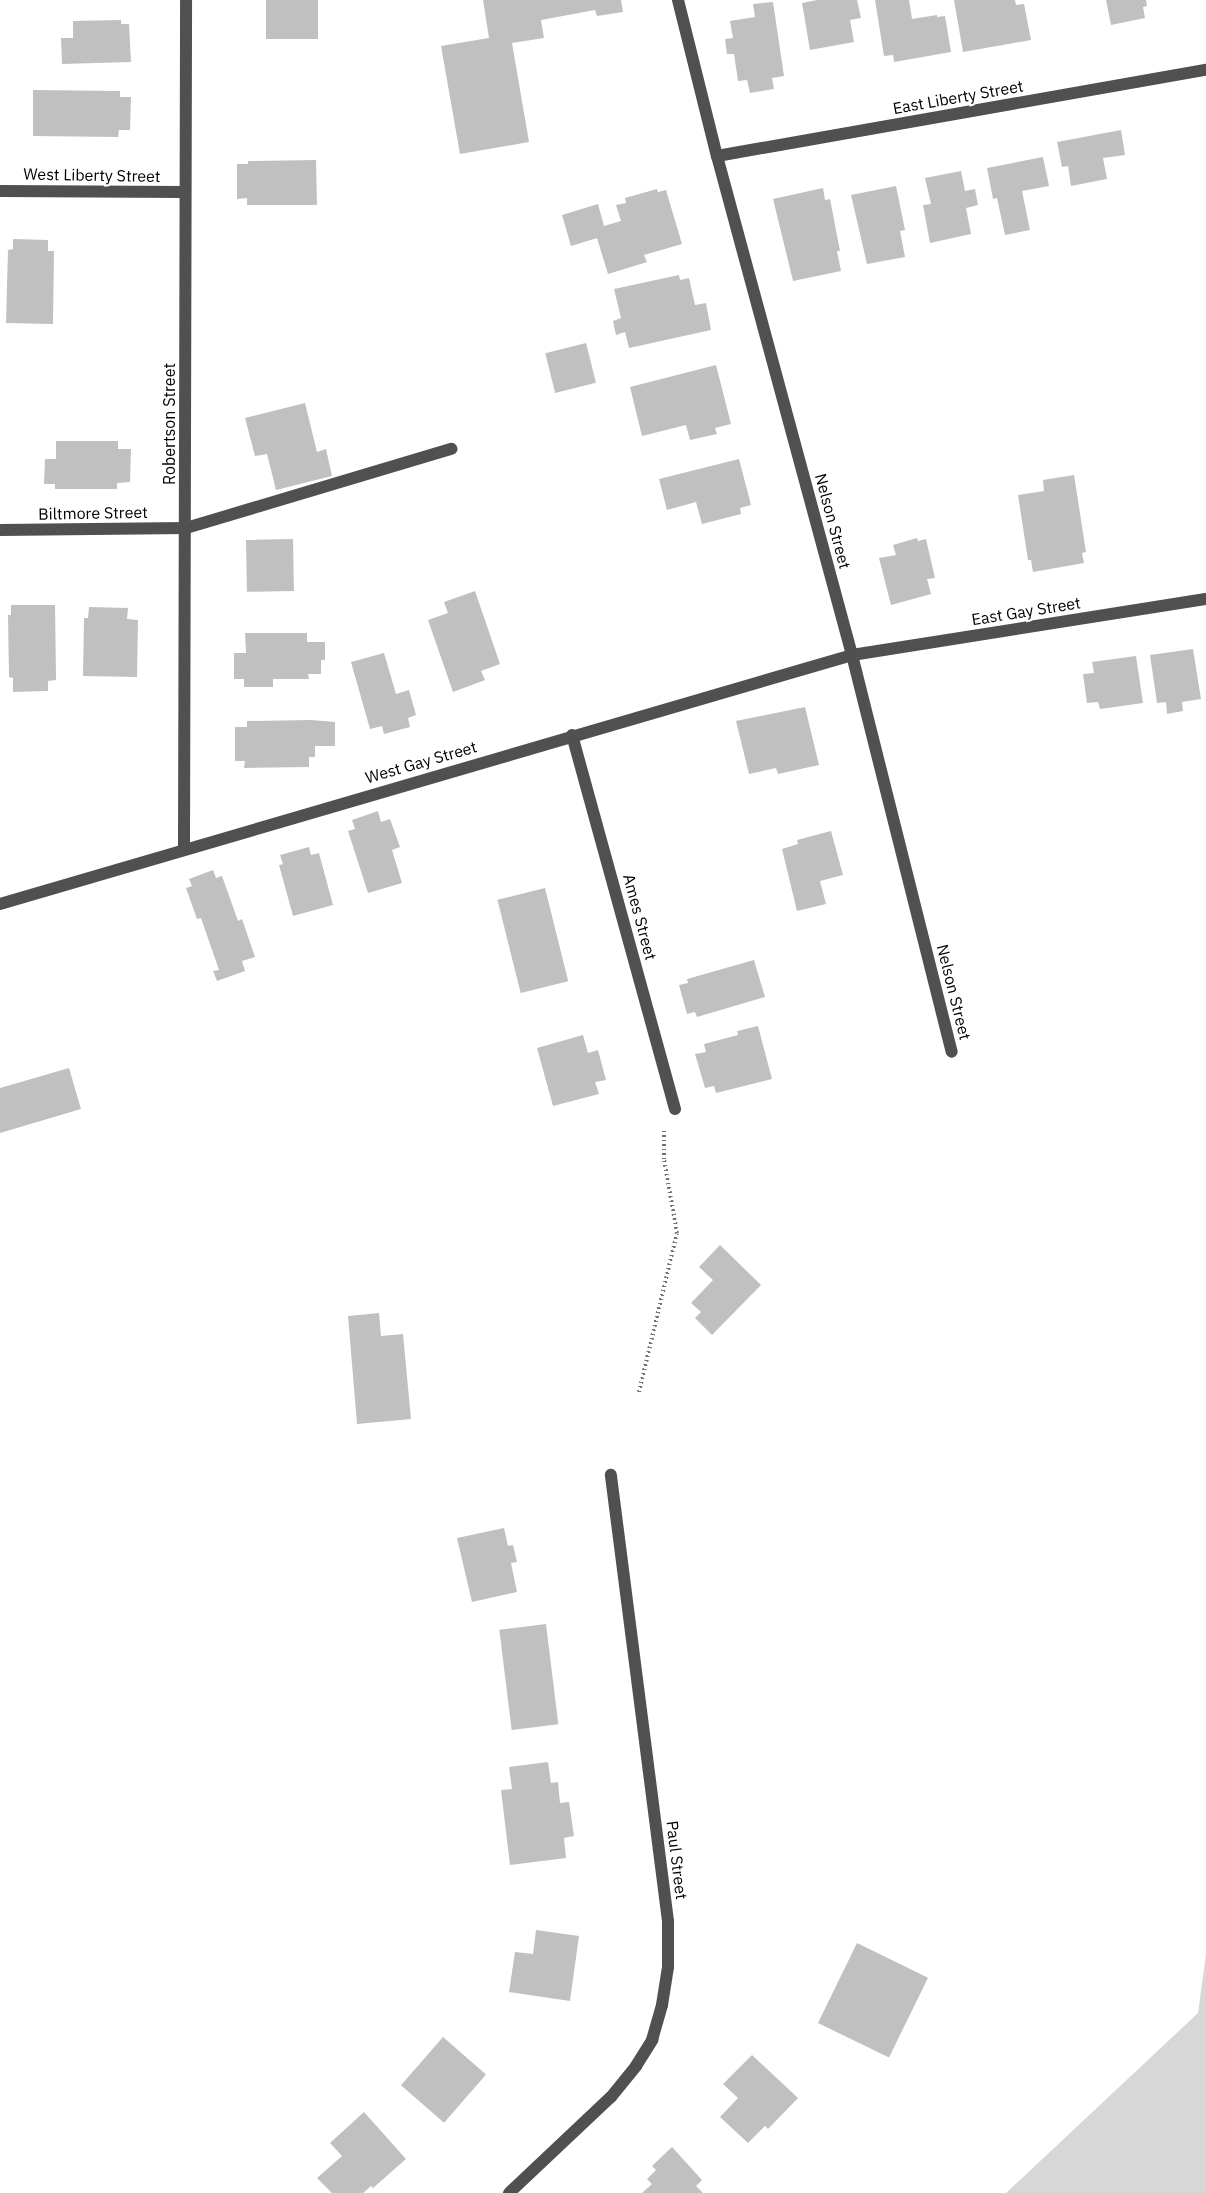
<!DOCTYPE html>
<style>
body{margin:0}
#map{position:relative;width:1206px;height:2193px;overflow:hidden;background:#fff;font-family:"IBM Plex Sans",sans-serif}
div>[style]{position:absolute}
.green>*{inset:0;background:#d7d7d7}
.building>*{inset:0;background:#c0c0c0;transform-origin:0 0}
.path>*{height:4px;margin-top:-2px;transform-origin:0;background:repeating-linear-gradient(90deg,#727272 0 1.5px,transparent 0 4.5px)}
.lane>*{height:12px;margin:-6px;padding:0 6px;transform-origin:6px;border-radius:6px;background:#505050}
.street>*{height:12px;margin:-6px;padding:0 6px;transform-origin:6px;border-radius:6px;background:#505050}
span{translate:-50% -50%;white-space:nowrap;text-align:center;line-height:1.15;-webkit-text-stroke:4.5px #fff;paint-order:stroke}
.street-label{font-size:16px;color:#000}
</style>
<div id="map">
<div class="green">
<i style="clip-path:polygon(1206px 1954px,1206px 2193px,1006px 2193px,1198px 2013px)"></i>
</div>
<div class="building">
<i style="left:266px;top:0;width:52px;height:39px"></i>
<i style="clip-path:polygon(483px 0,621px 0,623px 12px,597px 16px,595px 10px,541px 20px,544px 38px,512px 43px,529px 142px,460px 154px,441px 46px,489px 38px)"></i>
<i style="clip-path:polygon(817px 0,857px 0,861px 18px,850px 20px,854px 42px,810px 50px,802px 3px)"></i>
<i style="clip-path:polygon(875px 0,909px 0,912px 19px,937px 15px,937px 17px,945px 16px,951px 52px,894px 62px,893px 55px,884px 56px)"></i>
<i style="clip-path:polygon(954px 0,1015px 0,1016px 5px,1024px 4px,1031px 40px,963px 52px)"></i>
<i style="clip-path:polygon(1106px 0,1146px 0,1147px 6px,1143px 7px,1145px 18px,1111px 25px)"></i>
<i style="clip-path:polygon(773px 2px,784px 76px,772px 78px,774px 89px,750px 93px,747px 80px,738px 81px,734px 54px,727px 54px,725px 39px,733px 38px,730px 21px,755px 17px,753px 4px)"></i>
<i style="clip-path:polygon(121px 20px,121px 24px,129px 24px,131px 62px,62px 64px,61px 38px,73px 38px,73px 21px)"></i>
<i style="clip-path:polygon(33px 90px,120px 91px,120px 97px,131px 97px,130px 130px,119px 130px,118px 137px,33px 136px)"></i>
<i style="clip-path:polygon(1121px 130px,1125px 155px,1103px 158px,1107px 179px,1071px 186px,1068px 166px,1062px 167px,1057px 142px)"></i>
<i style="clip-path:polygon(1043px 157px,1049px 186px,1022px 191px,1030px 230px,1005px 235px,997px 198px,993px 199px,987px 168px)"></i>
<i style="clip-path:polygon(316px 160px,317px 205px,247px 205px,247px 198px,237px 199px,237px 164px,248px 164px,248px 161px)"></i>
<i style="clip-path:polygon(961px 171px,965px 191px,975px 189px,978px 205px,966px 208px,971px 234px,930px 243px,923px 205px,931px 204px,925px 178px)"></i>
<i style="clip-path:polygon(896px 186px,905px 230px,900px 231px,905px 257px,867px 264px,851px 195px)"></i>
<i style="clip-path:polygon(823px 188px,825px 200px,830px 199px,840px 251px,837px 251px,841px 271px,793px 281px,773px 199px)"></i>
<i style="clip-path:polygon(657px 189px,658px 192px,666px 190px,682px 244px,644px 255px,647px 262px,608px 274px,597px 238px,571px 246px,562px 215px,598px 204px,604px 226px,621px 221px,616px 205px,626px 203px,625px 198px)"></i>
<i style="clip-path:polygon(13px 239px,48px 240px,48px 251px,54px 251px,53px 324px,6px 323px,8px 250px,13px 249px)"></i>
<i style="clip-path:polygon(679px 275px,680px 280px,689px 278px,695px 305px,706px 303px,711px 330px,629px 348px,625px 332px,616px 335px,613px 321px,621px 318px,614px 289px)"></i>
<i style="left:586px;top:343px;width:41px;height:42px;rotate:76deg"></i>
<i style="clip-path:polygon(716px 365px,731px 424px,715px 428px,717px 434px,690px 440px,686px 425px,642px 436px,630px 387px)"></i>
<i style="clip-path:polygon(305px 403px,317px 452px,326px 449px,332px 476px,276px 490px,267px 454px,255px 456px,245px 418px)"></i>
<i style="clip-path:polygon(56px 441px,118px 441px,118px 449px,131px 449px,130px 482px,117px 483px,117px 489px,55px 489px,55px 484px,44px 484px,45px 459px,56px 459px)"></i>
<i style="clip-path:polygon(739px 459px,751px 505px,740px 508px,741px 514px,702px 524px,696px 502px,667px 510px,659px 479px)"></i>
<i style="clip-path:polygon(1074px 475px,1086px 552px,1082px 553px,1084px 563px,1033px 572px,1031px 560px,1028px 560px,1018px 495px,1044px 491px,1043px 480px)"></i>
<i style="clip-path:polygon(917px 538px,918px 541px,926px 539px,935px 578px,927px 579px,931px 594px,891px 605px,879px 558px,896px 555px,893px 545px)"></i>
<i style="left:293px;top:539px;width:52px;height:47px;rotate:89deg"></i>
<i style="clip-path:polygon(475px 591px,500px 664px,481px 671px,485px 680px,453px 692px,428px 620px,448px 613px,444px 602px)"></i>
<i style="clip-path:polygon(11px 605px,55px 605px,56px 680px,48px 681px,48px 691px,13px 692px,13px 678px,9px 677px,8px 615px,11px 615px)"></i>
<i style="clip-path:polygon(89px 607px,128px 608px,127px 619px,138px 620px,137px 677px,83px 676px,84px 618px,88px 618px)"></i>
<i style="clip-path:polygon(245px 633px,307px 633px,307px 642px,325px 642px,325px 660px,321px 660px,321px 674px,308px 674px,309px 679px,273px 679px,273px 687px,244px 687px,244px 679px,234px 679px,234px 653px,246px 653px)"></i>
<i style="clip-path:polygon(1193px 649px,1201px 699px,1182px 702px,1183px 711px,1167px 714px,1166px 702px,1157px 703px,1150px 655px)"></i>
<i style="clip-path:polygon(384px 653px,396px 694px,409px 690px,416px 715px,408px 718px,410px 727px,384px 734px,382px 726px,370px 729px,351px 662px)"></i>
<i style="clip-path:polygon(1136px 656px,1143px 703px,1100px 709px,1098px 702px,1087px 703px,1083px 674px,1094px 673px,1092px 662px)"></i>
<i style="clip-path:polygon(805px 707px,819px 765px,778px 774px,776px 768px,749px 774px,736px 721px)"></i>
<i style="clip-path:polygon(311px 720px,335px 722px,335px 746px,315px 746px,315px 757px,309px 757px,309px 767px,244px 768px,245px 761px,235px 761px,235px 727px,247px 727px,247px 721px)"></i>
<i style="clip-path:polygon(378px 811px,381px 822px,390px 819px,400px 847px,392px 850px,402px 883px,368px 893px,348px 831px,355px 829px,352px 820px)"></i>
<i style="clip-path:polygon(831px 831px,843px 875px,820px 881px,826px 904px,797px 911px,782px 849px,798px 844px,797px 840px)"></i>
<i style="clip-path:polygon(309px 847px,311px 855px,319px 853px,333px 905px,293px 916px,279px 865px,283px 864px,280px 855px)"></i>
<i style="clip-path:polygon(213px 870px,216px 878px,222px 876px,238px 921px,242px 919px,255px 957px,242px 961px,245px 971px,217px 981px,213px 971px,219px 970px,201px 918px,197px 919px,186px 888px,192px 886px,189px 879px)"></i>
<i style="left:545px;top:888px;width:96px;height:49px;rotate:76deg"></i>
<i style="clip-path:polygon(754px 960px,765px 997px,697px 1017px,695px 1012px,687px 1014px,679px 985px,688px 983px,687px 979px)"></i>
<i style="clip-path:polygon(758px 1026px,772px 1079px,716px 1093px,714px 1086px,705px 1088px,695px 1054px,706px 1052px,704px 1044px,738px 1035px,737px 1031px)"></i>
<i style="clip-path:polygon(583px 1035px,588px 1053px,598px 1050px,606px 1080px,595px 1082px,599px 1094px,553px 1106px,537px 1048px)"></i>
<i style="clip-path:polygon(69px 1068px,81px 1109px,0 1133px,0 1088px)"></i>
<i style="clip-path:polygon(720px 1245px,761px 1285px,712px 1335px,695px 1318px,701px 1312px,691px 1303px,713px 1280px,699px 1267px)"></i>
<i style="clip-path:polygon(379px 1313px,381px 1336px,403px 1334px,411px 1419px,357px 1424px,348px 1316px)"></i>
<i style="clip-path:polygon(504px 1528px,508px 1546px,513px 1545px,517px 1562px,511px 1563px,517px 1592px,472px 1602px,457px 1538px)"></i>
<i style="left:546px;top:1624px;width:101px;height:47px;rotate:83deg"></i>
<i style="clip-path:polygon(548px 1762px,551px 1783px,558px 1782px,560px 1803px,569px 1802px,574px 1836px,564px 1838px,566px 1858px,510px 1865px,501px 1790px,512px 1789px,509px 1767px)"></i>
<i style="clip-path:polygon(536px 1930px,579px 1936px,570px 2001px,509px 1992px,515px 1952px,533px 1954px)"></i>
<i style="left:857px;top:1943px;width:79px;height:89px;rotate:26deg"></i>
<i style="left:443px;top:2037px;width:57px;height:64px;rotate:41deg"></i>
<i style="clip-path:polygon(752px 2055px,798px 2098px,768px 2129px,765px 2126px,748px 2143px,720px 2117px,738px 2098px,723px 2084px)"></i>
<i style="clip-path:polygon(364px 2112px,406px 2159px,373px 2188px,371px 2186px,363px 2193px,332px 2193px,317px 2178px,342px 2156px,330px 2143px)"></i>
<i style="clip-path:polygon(672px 2147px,702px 2180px,696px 2186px,703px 2193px,642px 2193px,652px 2184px,647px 2179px,656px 2170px,652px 2166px)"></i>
</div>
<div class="path">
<i style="left:639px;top:1392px;width:163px;rotate:-76.6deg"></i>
<i style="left:677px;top:1233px;width:75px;rotate:-100deg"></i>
<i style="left:664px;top:1159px;width:28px;rotate:-90deg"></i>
</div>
<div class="lane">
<i style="left:186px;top:528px;width:277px;rotate:-16.6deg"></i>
</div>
<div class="street">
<i style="left:678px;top:0;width:161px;rotate:76deg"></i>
<i style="left:717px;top:156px;width:517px;rotate:74.86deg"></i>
<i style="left:852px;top:655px;width:409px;rotate:75.9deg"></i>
<i style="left:717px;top:156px;width:497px;rotate:-10deg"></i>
<i style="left:0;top:191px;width:183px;rotate:0.3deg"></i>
<i style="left:0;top:530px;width:186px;rotate:-0.6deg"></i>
<i style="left:572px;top:735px;width:388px;rotate:74.6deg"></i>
<i style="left:184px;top:848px;width:848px;rotate:-89.86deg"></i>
<i style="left:0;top:904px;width:888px;rotate:-16.29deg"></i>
<i style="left:852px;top:655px;width:358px;rotate:-9deg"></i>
<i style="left:509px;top:2193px;width:140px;rotate:-43.3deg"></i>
<i style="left:611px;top:2097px;width:40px;rotate:-51deg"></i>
<i style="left:636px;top:2066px;width:31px;rotate:-58deg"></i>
<i style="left:652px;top:2040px;width:36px;rotate:-74deg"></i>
<i style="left:662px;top:2005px;width:38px;rotate:-81deg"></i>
<i style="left:668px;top:1967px;width:46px;rotate:-90deg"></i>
<i style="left:668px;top:1921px;width:450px;rotate:-97.3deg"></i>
</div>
<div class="street-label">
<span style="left:958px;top:97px;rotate:-10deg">East Liberty Street</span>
<span style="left:92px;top:175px;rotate:1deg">West Liberty Street</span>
<span style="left:169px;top:424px;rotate:-90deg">Robertson Street</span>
<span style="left:93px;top:513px;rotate:-1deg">Biltmore Street</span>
<span style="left:833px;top:521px;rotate:75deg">Nelson Street</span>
<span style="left:1026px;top:611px;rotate:-9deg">East Gay Street</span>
<span style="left:421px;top:762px;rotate:-16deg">West Gay Street</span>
<span style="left:640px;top:917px;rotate:75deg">Ames Street</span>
<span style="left:954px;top:992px;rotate:76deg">Nelson Street</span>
<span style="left:677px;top:1860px;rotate:83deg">Paul Street</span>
</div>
</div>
